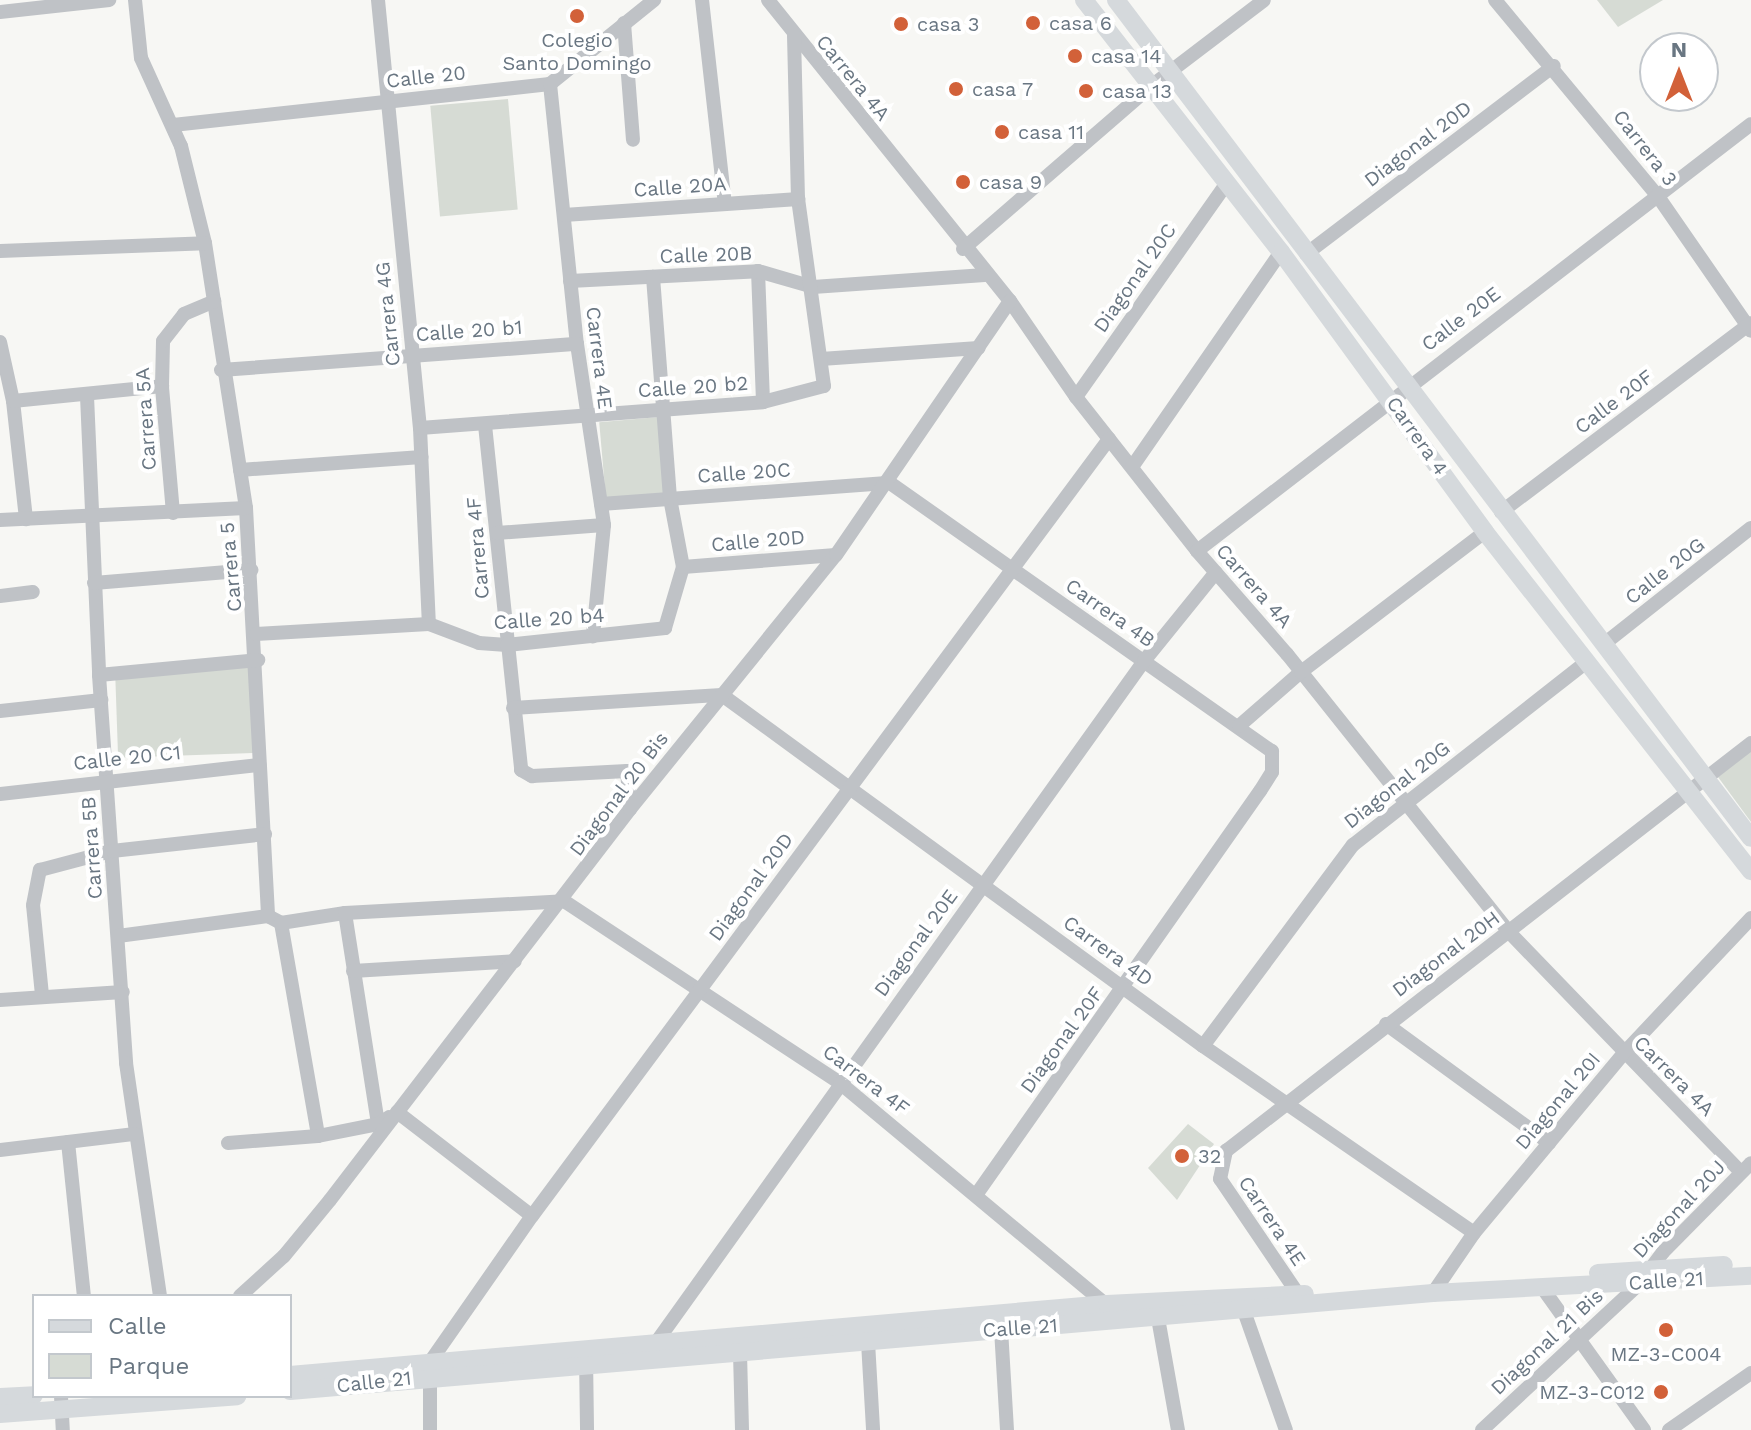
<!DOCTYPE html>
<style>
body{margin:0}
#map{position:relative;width:1751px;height:1430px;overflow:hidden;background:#f7f7f4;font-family:"Work Sans",sans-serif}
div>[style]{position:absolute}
.green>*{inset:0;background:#d6dbd4;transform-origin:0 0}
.street>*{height:14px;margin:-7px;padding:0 7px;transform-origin:7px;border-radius:7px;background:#bfc2c6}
.secondary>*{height:18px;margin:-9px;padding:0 9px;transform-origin:9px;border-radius:9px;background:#d5d9dc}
.dots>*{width:22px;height:22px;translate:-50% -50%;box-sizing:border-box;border:4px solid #fff;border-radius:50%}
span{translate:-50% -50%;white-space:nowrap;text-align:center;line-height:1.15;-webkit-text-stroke:8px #fff;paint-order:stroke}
.poi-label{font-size:20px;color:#697682}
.left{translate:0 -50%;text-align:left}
.right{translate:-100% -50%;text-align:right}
.street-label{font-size:20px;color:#697682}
.legend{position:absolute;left:32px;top:1294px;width:260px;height:104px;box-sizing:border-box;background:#fff;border:2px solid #c3c8cd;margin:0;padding:10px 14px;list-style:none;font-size:24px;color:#697682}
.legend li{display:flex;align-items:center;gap:16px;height:40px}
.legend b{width:40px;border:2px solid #c3c8cd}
.north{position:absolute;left:1639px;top:32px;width:80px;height:80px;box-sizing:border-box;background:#fff;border:2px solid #c3c8cd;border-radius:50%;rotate:0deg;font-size:22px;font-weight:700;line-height:32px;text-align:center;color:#697682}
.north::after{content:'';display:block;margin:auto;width:28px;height:36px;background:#d26139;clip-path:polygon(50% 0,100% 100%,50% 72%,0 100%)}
</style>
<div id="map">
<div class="green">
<i style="clip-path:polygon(1597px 0,1663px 0,1618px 27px)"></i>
<i style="left:508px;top:99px;width:111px;height:78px;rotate:85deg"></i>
<i style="left:659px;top:417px;width:76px;height:60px;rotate:85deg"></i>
<i style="left:250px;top:666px;width:87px;height:135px;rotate:88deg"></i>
<i style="clip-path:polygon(1751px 751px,1751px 822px,1718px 777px)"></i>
<i style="clip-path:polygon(1188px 1124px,1214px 1144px,1177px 1200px,1148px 1168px)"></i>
</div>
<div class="street">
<i style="left:135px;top:0;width:58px;rotate:84.1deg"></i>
<i style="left:141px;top:58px;width:97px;rotate:65.6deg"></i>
<i style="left:181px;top:146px;width:100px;rotate:76.1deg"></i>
<i style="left:205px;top:243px;width:268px;rotate:81.2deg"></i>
<i style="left:246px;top:508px;width:409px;rotate:86.9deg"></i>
<i style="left:268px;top:916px;width:15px;rotate:28deg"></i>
<i style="left:281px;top:923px;width:216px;rotate:80.1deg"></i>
<i style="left:378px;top:0;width:430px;rotate:84.4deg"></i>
<i style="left:420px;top:428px;width:196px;rotate:87.4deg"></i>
<i style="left:702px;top:0;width:205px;rotate:83.6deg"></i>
<i style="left:768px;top:0;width:386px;rotate:51.2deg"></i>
<i style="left:1010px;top:301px;width:116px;rotate:55.5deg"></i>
<i style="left:1076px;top:397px;width:196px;rotate:51.8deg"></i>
<i style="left:1197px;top:551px;width:137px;rotate:48.9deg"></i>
<i style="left:1287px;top:654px;width:356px;rotate:51.4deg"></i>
<i style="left:1509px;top:932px;width:334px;rotate:46deg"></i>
<i style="left:1495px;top:0;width:254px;rotate:50.3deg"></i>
<i style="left:1657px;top:195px;width:165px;rotate:55.3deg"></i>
<i style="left:0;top:12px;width:110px;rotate:-6.3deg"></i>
<i style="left:624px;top:23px;width:117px;rotate:85.6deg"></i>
<i style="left:550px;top:84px;width:261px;rotate:84.1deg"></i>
<i style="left:577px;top:344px;width:183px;rotate:81.5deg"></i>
<i style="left:604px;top:525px;width:112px;rotate:95.7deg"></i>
<i style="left:173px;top:125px;width:379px;rotate:-6.2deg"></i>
<i style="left:550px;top:84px;width:134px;rotate:-38.9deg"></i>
<i style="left:564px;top:215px;width:235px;rotate:-3.9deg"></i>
<i style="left:963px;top:249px;width:247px;rotate:-40.9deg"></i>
<i style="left:1150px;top:87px;width:143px;rotate:-37.3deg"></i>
<i style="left:0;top:251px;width:205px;rotate:-2.2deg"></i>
<i style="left:1306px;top:254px;width:311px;rotate:-37.2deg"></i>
<i style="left:758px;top:271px;width:131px;rotate:87.8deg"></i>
<i style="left:570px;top:281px;width:188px;rotate:-3deg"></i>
<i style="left:758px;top:271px;width:57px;rotate:16.2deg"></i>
<i style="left:813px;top:287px;width:172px;rotate:-4deg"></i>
<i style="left:0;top:342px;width:60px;rotate:77.6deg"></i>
<i style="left:13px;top:401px;width:119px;rotate:83.7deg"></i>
<i style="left:821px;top:359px;width:158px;rotate:-4deg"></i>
<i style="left:221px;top:370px;width:357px;rotate:-4.2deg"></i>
<i style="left:87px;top:396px;width:279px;rotate:87.5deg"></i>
<i style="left:99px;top:675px;width:389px;rotate:86deg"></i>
<i style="left:126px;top:1063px;width:235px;rotate:81.7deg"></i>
<i style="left:1076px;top:397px;width:262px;rotate:-54.8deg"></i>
<i style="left:13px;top:401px;width:150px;rotate:-5.7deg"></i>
<i style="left:485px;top:425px;width:347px;rotate:84deg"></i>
<i style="left:521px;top:770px;width:13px;rotate:29deg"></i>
<i style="left:532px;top:776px;width:95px;rotate:-3deg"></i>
<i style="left:627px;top:771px;width:38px;rotate:85deg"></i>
<i style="left:420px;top:428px;width:344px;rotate:-4.3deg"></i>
<i style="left:763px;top:402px;width:63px;rotate:-14.7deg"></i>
<i style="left:824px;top:386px;width:189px;rotate:-97.9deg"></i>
<i style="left:798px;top:199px;width:163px;rotate:-91.4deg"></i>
<i style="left:1132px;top:467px;width:262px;rotate:-55.3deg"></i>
<i style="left:240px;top:470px;width:182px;rotate:-4.1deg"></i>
<i style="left:601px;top:504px;width:290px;rotate:-4.2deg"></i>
<i style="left:890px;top:483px;width:467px;rotate:35.1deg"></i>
<i style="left:1272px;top:751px;width:21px;rotate:90deg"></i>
<i style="left:1272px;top:772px;width:22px;rotate:122deg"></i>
<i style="left:1260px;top:791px;width:492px;rotate:125.1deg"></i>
<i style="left:1501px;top:512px;width:313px;rotate:-37.1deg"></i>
<i style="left:173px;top:513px;width:127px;rotate:-95deg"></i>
<i style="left:162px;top:386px;width:45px;rotate:-88.7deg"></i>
<i style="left:163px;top:341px;width:34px;rotate:-52deg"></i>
<i style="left:184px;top:314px;width:33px;rotate:-23deg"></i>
<i style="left:0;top:520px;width:246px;rotate:-2.8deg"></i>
<i style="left:497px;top:533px;width:107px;rotate:-4.3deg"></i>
<i style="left:1197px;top:551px;width:699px;rotate:-37.62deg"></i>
<i style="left:683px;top:567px;width:153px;rotate:-4.5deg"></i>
<i style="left:94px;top:583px;width:158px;rotate:-4.7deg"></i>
<i style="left:0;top:596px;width:33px;rotate:-7deg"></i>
<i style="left:256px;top:634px;width:173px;rotate:-3.3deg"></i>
<i style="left:429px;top:624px;width:53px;rotate:20.8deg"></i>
<i style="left:479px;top:643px;width:28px;rotate:4deg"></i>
<i style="left:507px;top:645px;width:159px;rotate:-6.1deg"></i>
<i style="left:665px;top:628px;width:64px;rotate:-73.6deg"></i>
<i style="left:683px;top:567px;width:70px;rotate:-100.7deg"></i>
<i style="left:670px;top:498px;width:222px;rotate:-94.4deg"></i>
<i style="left:1604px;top:644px;width:187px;rotate:-38.3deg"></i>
<i style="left:99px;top:675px;width:160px;rotate:-5.4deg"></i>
<i style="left:513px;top:708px;width:209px;rotate:-3.6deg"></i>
<i style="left:722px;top:695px;width:595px;rotate:36.12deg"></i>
<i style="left:1203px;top:1046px;width:329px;rotate:34.6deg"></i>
<i style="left:0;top:711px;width:102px;rotate:-6.2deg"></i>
<i style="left:1239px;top:726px;width:82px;rotate:-41.1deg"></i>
<i style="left:1301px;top:672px;width:231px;rotate:-37.3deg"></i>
<i style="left:0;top:794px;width:261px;rotate:-6.4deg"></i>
<i style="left:345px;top:913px;width:214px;rotate:81.1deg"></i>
<i style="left:378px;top:1124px;width:13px;rotate:-32deg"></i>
<i style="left:281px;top:923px;width:65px;rotate:-8.9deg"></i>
<i style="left:345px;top:913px;width:219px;rotate:-3.1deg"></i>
<i style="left:564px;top:901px;width:331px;rotate:33.4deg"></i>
<i style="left:840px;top:1083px;width:353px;rotate:39.8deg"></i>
<i style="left:118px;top:936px;width:151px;rotate:-7.6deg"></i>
<i style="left:353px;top:971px;width:162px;rotate:-3.5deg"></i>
<i style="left:42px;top:995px;width:90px;rotate:-95.7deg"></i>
<i style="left:33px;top:905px;width:36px;rotate:-79deg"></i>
<i style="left:40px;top:870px;width:74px;rotate:-14.8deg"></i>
<i style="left:112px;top:851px;width:154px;rotate:-6.3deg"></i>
<i style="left:0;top:1000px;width:123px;rotate:-3.7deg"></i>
<i style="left:1386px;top:1024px;width:202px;rotate:36.1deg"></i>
<i style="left:1203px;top:1046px;width:251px;rotate:-53.3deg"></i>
<i style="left:1353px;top:845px;width:298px;rotate:-38.1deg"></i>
<i style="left:397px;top:1112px;width:170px;rotate:37.6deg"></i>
<i style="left:68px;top:1142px;width:155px;rotate:84.1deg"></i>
<i style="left:228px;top:1143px;width:90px;rotate:-4.4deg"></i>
<i style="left:318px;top:1136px;width:61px;rotate:-11.3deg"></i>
<i style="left:0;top:1150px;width:136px;rotate:-6.8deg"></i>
<i style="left:1541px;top:1286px;width:177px;rotate:54.4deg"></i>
<i style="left:1433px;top:1293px;width:73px;rotate:-55.7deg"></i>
<i style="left:1474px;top:1233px;width:233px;rotate:-50.2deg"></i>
<i style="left:1623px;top:1054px;width:187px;rotate:-46.7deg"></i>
<i style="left:1298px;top:1294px;width:139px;rotate:-124.1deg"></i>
<i style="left:1220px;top:1179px;width:29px;rotate:-78deg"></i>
<i style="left:1226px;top:1151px;width:665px;rotate:-37.85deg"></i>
<i style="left:240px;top:1296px;width:59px;rotate:-42.3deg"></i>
<i style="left:284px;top:1256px;width:72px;rotate:-50.6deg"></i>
<i style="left:330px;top:1200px;width:493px;rotate:-52.5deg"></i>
<i style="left:630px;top:809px;width:327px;rotate:-51deg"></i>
<i style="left:836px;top:555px;width:308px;rotate:-55.6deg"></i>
<i style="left:1244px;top:1311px;width:126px;rotate:70.6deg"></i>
<i style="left:1158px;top:1318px;width:114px;rotate:79.9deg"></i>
<i style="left:1001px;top:1329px;width:101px;rotate:86.6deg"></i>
<i style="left:868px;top:1342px;width:88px;rotate:86.7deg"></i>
<i style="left:655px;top:1344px;width:840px;rotate:-54.4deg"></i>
<i style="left:1144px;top:661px;width:114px;rotate:-51deg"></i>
<i style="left:740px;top:1353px;width:77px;rotate:88.5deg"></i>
<i style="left:586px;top:1356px;width:74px;rotate:89.2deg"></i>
<i style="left:61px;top:1396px;width:34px;rotate:87deg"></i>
<i style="left:430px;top:1430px;width:68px;rotate:-90deg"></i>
<i style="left:430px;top:1362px;width:178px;rotate:-55.1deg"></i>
<i style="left:532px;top:1216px;width:968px;rotate:-53.4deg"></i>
<i style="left:1482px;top:1430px;width:214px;rotate:-42.9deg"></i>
<i style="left:1639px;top:1284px;width:40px;rotate:-53deg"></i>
<i style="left:1663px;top:1252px;width:125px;rotate:-45.3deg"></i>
<i style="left:1669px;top:1430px;width:100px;rotate:-34.8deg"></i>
</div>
<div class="secondary">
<i style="left:1084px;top:0;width:320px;rotate:52deg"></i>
<i style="left:1281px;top:252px;width:346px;rotate:53.9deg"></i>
<i style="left:1485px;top:532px;width:431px;rotate:51.9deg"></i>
<i style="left:1116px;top:0;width:1051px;rotate:52.85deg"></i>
<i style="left:1598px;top:1273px;width:126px;rotate:-3.6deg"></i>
<i style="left:290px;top:1375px;width:820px;rotate:-4.97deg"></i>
<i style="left:1107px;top:1304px;width:198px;rotate:-2.9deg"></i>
<i style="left:290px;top:1391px;width:1147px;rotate:-4.9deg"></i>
<i style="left:1433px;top:1293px;width:318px;rotate:-3.1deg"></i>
<i style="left:0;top:1397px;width:34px;rotate:-3deg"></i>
<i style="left:0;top:1414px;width:238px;rotate:-4.3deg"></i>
</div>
<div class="dots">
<i style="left:577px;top:16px;background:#d26139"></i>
<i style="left:1033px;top:23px;background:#d26139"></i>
<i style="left:901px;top:24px;background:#d26139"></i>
<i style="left:1075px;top:56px;background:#d26139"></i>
<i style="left:956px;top:89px;background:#d26139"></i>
<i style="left:1086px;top:91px;background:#d26139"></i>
<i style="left:1002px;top:132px;background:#d26139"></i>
<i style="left:963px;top:182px;background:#d26139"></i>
<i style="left:1182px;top:1156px;background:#d26139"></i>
<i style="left:1666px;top:1330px;background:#d26139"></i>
<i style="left:1661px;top:1392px;background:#d26139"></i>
</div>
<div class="poi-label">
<span class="left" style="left:1049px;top:23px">casa 6</span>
<span class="left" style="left:917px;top:24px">casa 3</span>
<span style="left:577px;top:52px">Colegio<br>Santo Domingo</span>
<span class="left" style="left:1091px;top:56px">casa 14</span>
<span class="left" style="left:972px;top:89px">casa 7</span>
<span class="left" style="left:1102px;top:91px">casa 13</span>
<span class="left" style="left:1018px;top:132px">casa 11</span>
<span class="left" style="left:979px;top:182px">casa 9</span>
<span class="left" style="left:1198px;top:1156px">32</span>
<span style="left:1666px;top:1354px">MZ-3-C004</span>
<span class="right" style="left:1645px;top:1392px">MZ-3-C012</span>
</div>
<div class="street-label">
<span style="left:426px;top:77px;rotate:-6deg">Calle 20</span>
<span style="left:853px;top:78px;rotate:51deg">Carrera 4A</span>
<span style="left:1418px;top:144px;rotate:-37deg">Diagonal 20D</span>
<span style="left:1645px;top:148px;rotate:52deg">Carrera 3</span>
<span style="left:680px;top:187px;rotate:-4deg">Calle 20A</span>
<span style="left:706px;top:255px;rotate:-2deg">Calle 20B</span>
<span style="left:1135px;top:278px;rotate:-55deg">Diagonal 20C</span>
<span style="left:388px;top:314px;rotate:-96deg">Carrera 4G</span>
<span style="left:1461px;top:319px;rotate:-37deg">Calle 20E</span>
<span style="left:469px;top:331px;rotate:-4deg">Calle 20 b1</span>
<span style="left:599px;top:358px;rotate:83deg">Carrera 4E</span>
<span style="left:693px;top:387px;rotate:-4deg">Calle 20 b2</span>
<span style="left:1614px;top:402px;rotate:-37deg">Calle 20F</span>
<span style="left:146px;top:419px;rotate:-94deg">Carrera 5A</span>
<span style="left:1417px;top:436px;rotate:55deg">Carrera 4</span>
<span style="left:744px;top:473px;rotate:-4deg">Calle 20C</span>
<span style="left:758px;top:541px;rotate:-5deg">Calle 20D</span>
<span style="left:478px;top:548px;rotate:-95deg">Carrera 4F</span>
<span style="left:231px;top:567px;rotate:-95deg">Carrera 5</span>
<span style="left:1665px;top:571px;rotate:-38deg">Calle 20G</span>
<span style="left:1254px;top:586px;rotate:49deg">Carrera 4A</span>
<span style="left:1110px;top:613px;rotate:35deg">Carrera 4B</span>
<span style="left:549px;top:619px;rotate:-4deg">Calle 20 b4</span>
<span style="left:127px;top:758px;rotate:-6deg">Calle 20 C1</span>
<span style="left:1397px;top:785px;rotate:-38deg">Diagonal 20G</span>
<span style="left:619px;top:794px;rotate:-53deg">Diagonal 20 Bis</span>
<span style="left:92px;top:848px;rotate:-94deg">Carrera 5B</span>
<span style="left:751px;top:887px;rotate:-54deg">Diagonal 20D</span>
<span style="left:916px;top:943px;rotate:-54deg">Diagonal 20E</span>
<span style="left:1108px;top:951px;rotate:36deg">Carrera 4D</span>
<span style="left:1446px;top:954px;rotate:-37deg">Diagonal 20H</span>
<span style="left:1062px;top:1040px;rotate:-54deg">Diagonal 20F</span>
<span style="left:1674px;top:1076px;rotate:45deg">Carrera 4A</span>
<span style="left:866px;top:1080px;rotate:37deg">Carrera 4F</span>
<span style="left:1558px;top:1101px;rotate:-50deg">Diagonal 20I</span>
<span style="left:1679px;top:1209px;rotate:-47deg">Diagonal 20J</span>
<span style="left:1272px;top:1221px;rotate:56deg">Carrera 4E</span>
<span style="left:1666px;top:1281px;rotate:-4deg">Calle 21</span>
<span style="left:1020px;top:1328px;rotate:-4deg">Calle 21</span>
<span style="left:1547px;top:1342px;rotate:-43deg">Diagonal 21 Bis</span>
<span style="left:374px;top:1382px;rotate:-6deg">Calle 21</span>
</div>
<ul class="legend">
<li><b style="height:10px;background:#d5d9dc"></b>Calle</li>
<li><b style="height:22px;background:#d6dbd4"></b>Parque</li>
</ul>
<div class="north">N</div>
</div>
